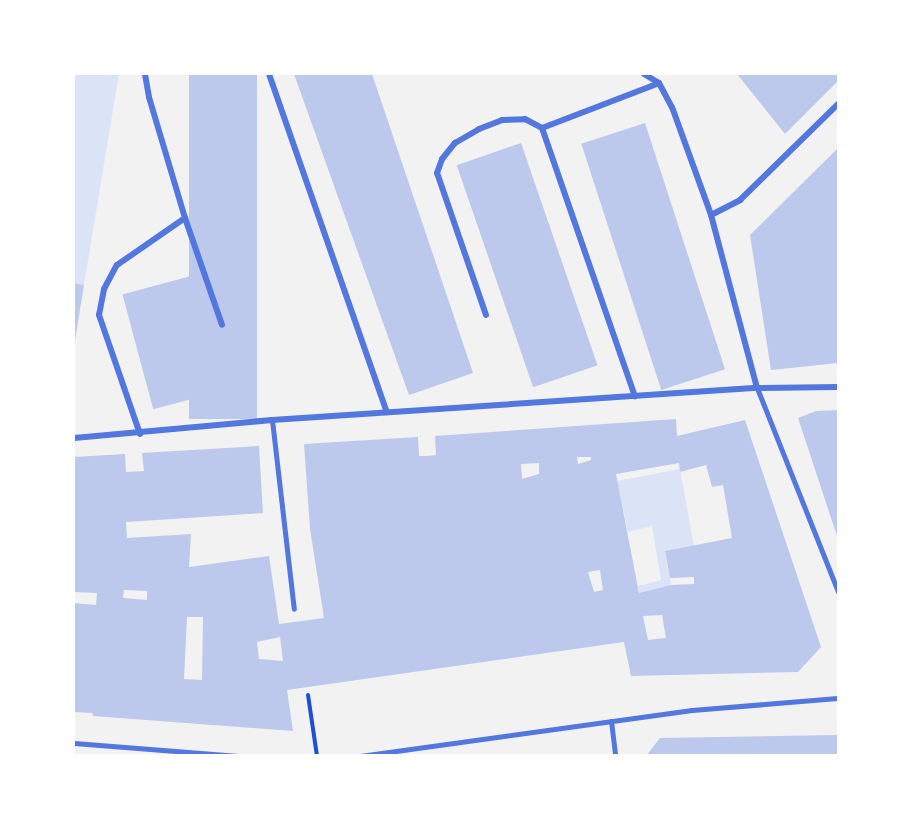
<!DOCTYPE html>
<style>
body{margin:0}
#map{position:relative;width:912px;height:829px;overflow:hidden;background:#f2f2f2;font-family:Inter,sans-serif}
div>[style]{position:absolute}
.green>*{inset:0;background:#dbe4f7}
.building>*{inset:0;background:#bdc9ec;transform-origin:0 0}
.path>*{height:4px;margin:-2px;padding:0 2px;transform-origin:2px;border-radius:2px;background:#1d4ed8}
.pedestrian>*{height:5px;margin:-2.5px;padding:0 2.5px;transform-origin:2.5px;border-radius:2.5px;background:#5277de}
.minor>*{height:6px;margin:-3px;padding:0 3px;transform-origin:3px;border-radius:3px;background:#5277de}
span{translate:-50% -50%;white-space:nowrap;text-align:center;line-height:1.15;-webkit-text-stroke:4.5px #fff;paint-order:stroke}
.frame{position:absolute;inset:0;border:75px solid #fff;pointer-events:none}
</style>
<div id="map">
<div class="green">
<i style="clip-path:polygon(74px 74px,119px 74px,84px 285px,74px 283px)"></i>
<i style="clip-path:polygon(680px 469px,694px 546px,665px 552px,671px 585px,639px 593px,638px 586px,661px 580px,652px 526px,628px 532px,617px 481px)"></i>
</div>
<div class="building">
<i style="left:189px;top:74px;width:68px;height:345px"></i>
<i style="clip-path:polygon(294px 74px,372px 74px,473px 373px,409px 395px)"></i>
<i style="clip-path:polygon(737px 74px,838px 74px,838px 81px,785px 134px)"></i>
<i style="left:645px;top:123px;width:259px;height:67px;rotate:72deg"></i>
<i style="left:521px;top:143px;width:235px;height:68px;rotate:71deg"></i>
<i style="clip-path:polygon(838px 148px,838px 363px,771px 370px,750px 235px)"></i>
<i style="left:191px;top:276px;width:119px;height:71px;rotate:75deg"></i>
<i style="clip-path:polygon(74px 283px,84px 285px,75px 340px,74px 340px)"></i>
<i style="clip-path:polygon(838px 410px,838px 539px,798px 418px,816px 411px)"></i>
<i style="clip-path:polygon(evenodd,676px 419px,677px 436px,745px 420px,821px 647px,798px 672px,631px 676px,624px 642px,287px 690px,293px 731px,93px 716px,92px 713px,74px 712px,74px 603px,96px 605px,97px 593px,74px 592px,74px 457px,125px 454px,126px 472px,144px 471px,142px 453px,259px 446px,263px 513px,126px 522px,127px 538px,191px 534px,189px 567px,269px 556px,279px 624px,324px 618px,310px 529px,304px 444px,418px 437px,419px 456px,427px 456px,436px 455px,435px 436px,676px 419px,577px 457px,591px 457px,591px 460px,578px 464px,577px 457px,676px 419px,539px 463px,539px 474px,522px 479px,521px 464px,539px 463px,676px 419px,679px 463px,680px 472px,706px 465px,712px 487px,723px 485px,732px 538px,665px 551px,670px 578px,694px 577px,694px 584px,671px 585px,639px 593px,616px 474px,679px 463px,676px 419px,600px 570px,603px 590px,594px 592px,588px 572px,600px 570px,676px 419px,124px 590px,147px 591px,147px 600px,123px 598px,124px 590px,676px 419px,662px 615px,666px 638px,648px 640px,643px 616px,662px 615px,676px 419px,187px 617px,203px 617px,202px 680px,184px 679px,187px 617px,676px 419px,280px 637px,283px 661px,259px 659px,257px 642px,280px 637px)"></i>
<i style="clip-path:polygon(838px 735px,838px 756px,646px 756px,660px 738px)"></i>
</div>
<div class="path">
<i style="left:308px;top:695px;width:62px;rotate:81.6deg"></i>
</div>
<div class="pedestrian">
<i style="left:757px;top:388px;width:219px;rotate:68.3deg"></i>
<i style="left:272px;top:420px;width:190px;rotate:83.4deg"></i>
<i style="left:611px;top:721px;width:35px;rotate:83deg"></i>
<i style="left:74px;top:743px;width:165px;rotate:4.5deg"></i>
<i style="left:360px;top:756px;width:335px;rotate:-7.9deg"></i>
<i style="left:692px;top:710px;width:146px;rotate:-4.7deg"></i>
</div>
<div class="minor">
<i style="left:269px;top:74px;width:358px;rotate:70.8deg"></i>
<i style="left:644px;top:74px;width:17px;rotate:31deg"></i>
<i style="left:659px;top:83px;width:27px;rotate:62deg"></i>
<i style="left:672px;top:107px;width:115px;rotate:70.1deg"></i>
<i style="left:711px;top:215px;width:179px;rotate:75.1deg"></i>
<i style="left:542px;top:128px;width:125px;rotate:-21deg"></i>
<i style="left:711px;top:215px;width:33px;rotate:-27deg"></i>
<i style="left:740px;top:200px;width:137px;rotate:-44.4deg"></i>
<i style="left:185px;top:218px;width:113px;rotate:70.9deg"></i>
<i style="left:486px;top:315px;width:150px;rotate:-109deg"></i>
<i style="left:437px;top:173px;width:15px;rotate:-70deg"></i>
<i style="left:442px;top:159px;width:21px;rotate:-51deg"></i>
<i style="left:455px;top:143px;width:28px;rotate:-30deg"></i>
<i style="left:479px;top:129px;width:25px;rotate:-21deg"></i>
<i style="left:502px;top:120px;width:23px;rotate:-2deg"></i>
<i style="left:525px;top:119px;width:19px;rotate:28deg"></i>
<i style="left:542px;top:128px;width:284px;rotate:70.9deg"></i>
<i style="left:140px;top:434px;width:126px;rotate:-109deg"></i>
<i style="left:99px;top:315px;width:26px;rotate:-79deg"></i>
<i style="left:104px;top:289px;width:27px;rotate:-62deg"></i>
<i style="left:117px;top:265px;width:83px;rotate:-34.7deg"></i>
<i style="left:185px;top:218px;width:126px;rotate:-106.6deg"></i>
<i style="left:149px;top:97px;width:23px;rotate:-100deg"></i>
<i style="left:74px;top:438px;width:199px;rotate:-5.2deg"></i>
<i style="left:272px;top:420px;width:486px;rotate:-3.8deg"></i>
<i style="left:757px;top:388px;width:81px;rotate:-0.7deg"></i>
</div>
<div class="frame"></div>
</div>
